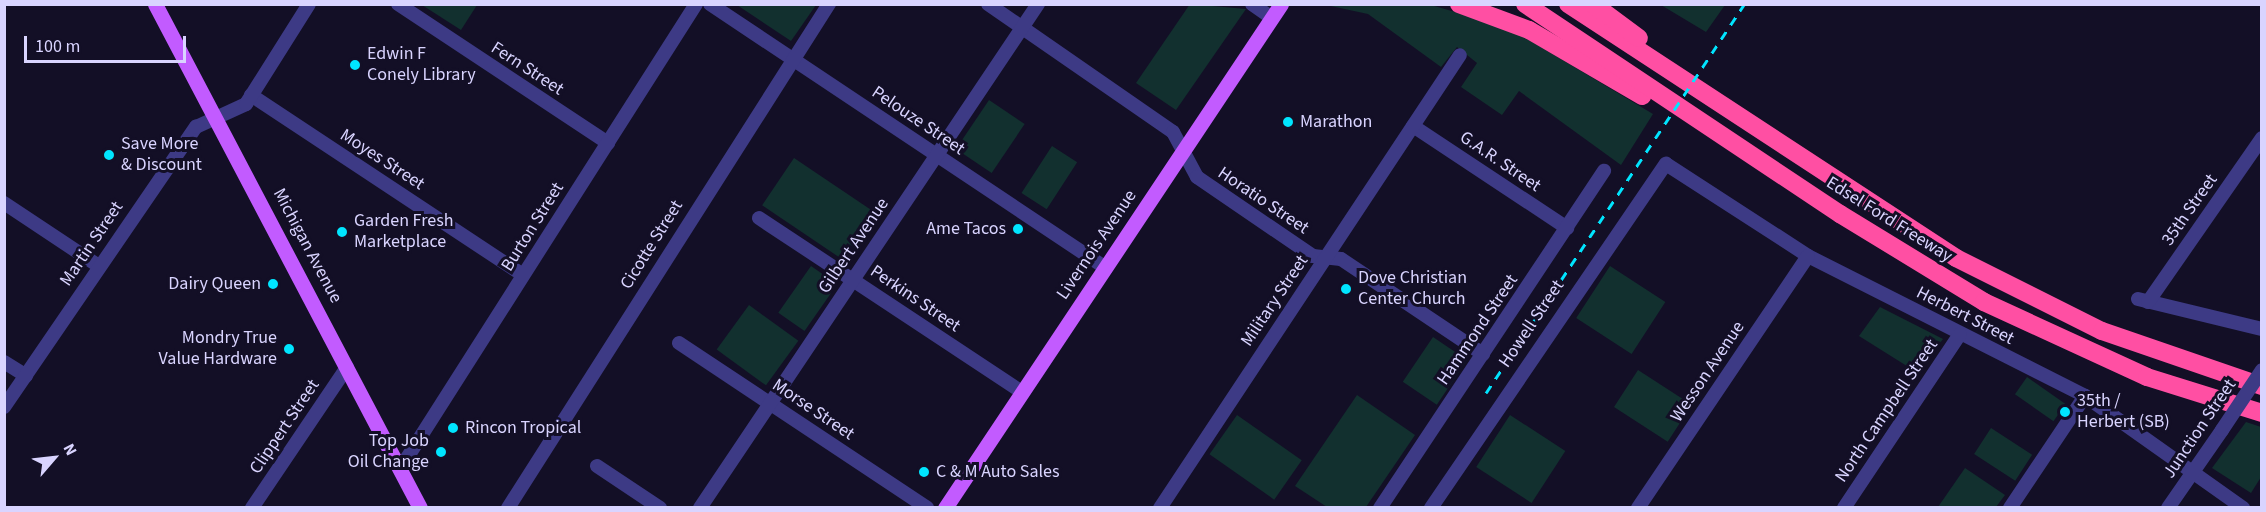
<!DOCTYPE html>
<style>
body{margin:0}
#map{position:relative;width:2266px;height:512px;overflow:hidden;background:#130f26;font-family:"Source Sans 3",sans-serif}
div>[style]{position:absolute}
.green>*{inset:0;background:#12302f;transform-origin:0 0}
.minor>*{height:14px;margin:-7px;padding:0 7px;transform-origin:7px;border-radius:7px;background:#3d3a85}
.major>*{height:15px;margin:-7.5px;padding:0 7.5px;transform-origin:7.5px;border-radius:7.5px;background:#c25bff}
.highway>*{height:18px;margin:-9px;padding:0 9px;transform-origin:9px;border-radius:9px;background:#ff4fa3}
.rail>*{height:3px;margin-top:-1.5px;transform-origin:0;background:repeating-linear-gradient(90deg,#00e5ff 0 9px,transparent 0 17px)}
.minor-bridge>*{height:14px;margin:-7px;padding:0 7px;transform-origin:7px;border-radius:7px;background:#3d3a85}
.dots>*{width:16px;height:16px;translate:-50% -50%;box-sizing:border-box;border:3px solid #130f26;border-radius:50%}
span{translate:-50% -50%;white-space:nowrap;text-align:center;line-height:1.15;-webkit-text-stroke:6px #130f26;paint-order:stroke}
.poi-label{font-size:18px;color:#d9d4ff}
.left{translate:0 -50%;text-align:left}
.right{translate:-100% -50%;text-align:right}
.street-label{font-size:18px;color:#d9d4ff}
.frame{position:absolute;inset:0;border:6px solid #d9d4ff;pointer-events:none}
.north{position:absolute;left:24px;top:428px;width:60px;height:60px;-webkit-text-stroke:4px #130f26;paint-order:stroke;rotate:62deg;font-size:16px;font-weight:700;line-height:24px;text-align:center;color:#d9d4ff}
.north::after{content:'';display:block;margin:auto;width:21px;height:27px;background:#d9d4ff;clip-path:polygon(50% 0,100% 100%,50% 72%,0 100%)}
.scale{position:absolute;left:24px;top:36px;width:162px;height:27px;box-sizing:border-box;border:3px solid #d9d4ff;border-top:0;padding-left:8px;font-size:18px;line-height:21px;white-space:nowrap;color:#d9d4ff;-webkit-text-stroke:4px #130f26;paint-order:stroke}
</style>
<div id="map">
<div class="green">
<i style="clip-path:polygon(1190px 4px,1246px 9px,1176px 110px,1136px 83px)"></i>
<i style="clip-path:polygon(422px 5px,477px 5px,461px 30px)"></i>
<i style="clip-path:polygon(737px 5px,816px 4px,816px 5px,791px 41px)"></i>
<i style="clip-path:polygon(1326px 5px,1431px 5px,1486px 21px,1519px 34px,1653px 114px,1621px 165px,1519px 91px,1502px 115px,1461px 87px,1477px 63px,1457px 47px,1441px 67px,1368px 14px)"></i>
<i style="clip-path:polygon(1661px 5px,1725px 5px,1706px 32px)"></i>
<i style="left:989px;top:100px;width:43px;height:59px;rotate:34deg"></i>
<i style="left:1052px;top:146px;width:30px;height:56px;rotate:33deg"></i>
<i style="left:794px;top:158px;width:103px;height:57px;rotate:34deg"></i>
<i style="left:811px;top:266px;width:32px;height:57px;rotate:35deg"></i>
<i style="left:1610px;top:266px;width:66px;height:62px;rotate:33deg"></i>
<i style="left:749px;top:305px;width:61px;height:55px;rotate:36deg"></i>
<i style="clip-path:polygon(1880px 307px,1943px 339px,1918px 373px,1859px 336px)"></i>
<i style="left:1433px;top:337px;width:41px;height:54px;rotate:34deg"></i>
<i style="left:1638px;top:370px;width:64px;height:44px;rotate:33deg"></i>
<i style="left:2027px;top:377px;width:47px;height:21px;rotate:35deg"></i>
<i style="clip-path:polygon(1357px 395px,1415px 435px,1366px 507px,1327px 507px,1295px 486px)"></i>
<i style="left:1237px;top:415px;width:79px;height:48px;rotate:35deg"></i>
<i style="left:1510px;top:415px;width:66px;height:62px;rotate:33deg"></i>
<i style="clip-path:polygon(2246px 422px,2261px 427px,2261px 477px,2251px 493px,2212px 468px)"></i>
<i style="left:1991px;top:428px;width:49px;height:31px;rotate:33deg"></i>
<i style="clip-path:polygon(1965px 468px,2005px 495px,1996px 507px,1938px 507px)"></i>
</div>
<div class="minor">
<i style="left:398px;top:4px;width:252px;rotate:33.5deg"></i>
<i style="left:710px;top:4px;width:476px;rotate:33.7deg"></i>
<i style="left:988px;top:4px;width:225px;rotate:34.7deg"></i>
<i style="left:1173px;top:132px;width:51px;rotate:61.9deg"></i>
<i style="left:1197px;top:177px;width:140px;rotate:34.3deg"></i>
<i style="left:1313px;top:256px;width:28px;rotate:6deg"></i>
<i style="left:1341px;top:259px;width:171px;rotate:33.8deg"></i>
<i style="left:1252px;top:4px;width:24px;rotate:35deg"></i>
<i style="left:251px;top:95px;width:326px;rotate:33.5deg"></i>
<i style="left:1413px;top:126px;width:185px;rotate:33.5deg"></i>
<i style="left:4px;top:203px;width:114px;rotate:33.6deg"></i>
<i style="left:759px;top:218px;width:313px;rotate:33.5deg"></i>
<i style="left:2138px;top:299px;width:128px;rotate:13.6deg"></i>
<i style="left:2148px;top:302px;width:200px;rotate:-55.2deg"></i>
<i style="left:679px;top:343px;width:298px;rotate:33.6deg"></i>
<i style="left:4px;top:362px;width:26px;rotate:32deg"></i>
<i style="left:4px;top:407px;width:340px;rotate:-55.6deg"></i>
<i style="left:196px;top:127px;width:55px;rotate:-24.7deg"></i>
<i style="left:246px;top:104px;width:118px;rotate:-57.8deg"></i>
<i style="left:597px;top:466px;width:76px;rotate:33.7deg"></i>
<i style="left:400px;top:469px;width:551px;rotate:-57.52deg"></i>
<i style="left:252px;top:508px;width:170px;rotate:-56deg"></i>
<i style="left:508px;top:508px;width:598px;rotate:-57.51deg"></i>
<i style="left:700px;top:508px;width:607px;rotate:-56.15deg"></i>
<i style="left:1160px;top:508px;width:543px;rotate:-56.49deg"></i>
<i style="left:1380px;top:508px;width:405px;rotate:-56.4deg"></i>
<i style="left:1431px;top:508px;width:417px;rotate:-55.7deg"></i>
<i style="left:1666px;top:164px;width:169px;rotate:32.9deg"></i>
<i style="left:1808px;top:256px;width:310px;rotate:26.8deg"></i>
<i style="left:2085px;top:396px;width:194px;rotate:35.3deg"></i>
<i style="left:1638px;top:508px;width:304px;rotate:-56deg"></i>
<i style="left:1844px;top:508px;width:209px;rotate:-56.3deg"></i>
<i style="left:2010px;top:508px;width:135px;rotate:-56.2deg"></i>
<i style="left:2168px;top:508px;width:95px;rotate:-55.3deg"></i>
</div>
<div class="major">
<i style="left:155px;top:4px;width:569px;rotate:62.26deg"></i>
<i style="left:945px;top:508px;width:606px;rotate:-56.31deg"></i>
</div>
<div class="highway">
<i style="left:1459px;top:4px;width:75px;rotate:20.4deg"></i>
<i style="left:1529px;top:30px;width:131px;rotate:30.3deg"></i>
<i style="left:1525px;top:4px;width:379px;rotate:33.7deg"></i>
<i style="left:1840px;top:214px;width:169px;rotate:31.4deg"></i>
<i style="left:1984px;top:302px;width:179px;rotate:24.7deg"></i>
<i style="left:2147px;top:377px;width:121px;rotate:17.4deg"></i>
<i style="left:1568px;top:4px;width:464px;rotate:33.2deg"></i>
<i style="left:1956px;top:258px;width:163px;rotate:26.6deg"></i>
<i style="left:2102px;top:331px;width:169px;rotate:19deg"></i>
<i style="left:1593px;top:4px;width:57px;rotate:36.5deg"></i>
</div>
<div class="rail">
<i style="left:1486px;top:393px;width:467px;rotate:-56.4deg"></i>
</div>
<div class="minor-bridge">
<i style="left:2222px;top:430px;width:72px;rotate:-56.3deg"></i>
</div>
<div class="dots">
<i style="left:355px;top:65px;background:#00e5ff"></i>
<i style="left:1288px;top:122px;background:#00e5ff"></i>
<i style="left:109px;top:155px;background:#00e5ff"></i>
<i style="left:1018px;top:229px;background:#00e5ff"></i>
<i style="left:342px;top:232px;background:#00e5ff"></i>
<i style="left:273px;top:284px;background:#00e5ff"></i>
<i style="left:1346px;top:289px;background:#00e5ff"></i>
<i style="left:289px;top:349px;background:#00e5ff"></i>
<i style="left:2065px;top:412px;background:#00e5ff"></i>
<i style="left:453px;top:428px;background:#00e5ff"></i>
<i style="left:441px;top:452px;background:#00e5ff"></i>
<i style="left:924px;top:472px;background:#00e5ff"></i>
</div>
<div class="poi-label">
<span class="left" style="left:367px;top:65px">Edwin F<br>Conely Library</span>
<span class="left" style="left:1300px;top:122px">Marathon</span>
<span class="left" style="left:121px;top:155px">Save More<br>&amp; Discount</span>
<span class="left" style="left:354px;top:232px">Garden Fresh<br>Marketplace</span>
<span class="right" style="left:1006px;top:229px">Ame Tacos</span>
<span class="left" style="left:1358px;top:289px">Dove Christian<br>Center Church</span>
<span class="right" style="left:261px;top:284px">Dairy Queen</span>
<span class="right" style="left:277px;top:349px">Mondry True<br>Value Hardware</span>
<span class="left" style="left:2077px;top:412px">35th /<br>Herbert (SB)</span>
<span class="left" style="left:465px;top:428px">Rincon Tropical</span>
<span class="right" style="left:429px;top:452px">Top Job<br>Oil Change</span>
<span class="left" style="left:936px;top:472px">C &amp; M Auto Sales</span>
</div>
<div class="street-label">
<span style="left:527px;top:69px;rotate:33deg">Fern Street</span>
<span style="left:918px;top:121px;rotate:34deg">Pelouze Street</span>
<span style="left:382px;top:160px;rotate:33deg">Moyes Street</span>
<span style="left:1500px;top:162px;rotate:34deg">G.A.R. Street</span>
<span style="left:1263px;top:201px;rotate:34deg">Horatio Street</span>
<span style="left:2190px;top:210px;rotate:-55deg">35th Street</span>
<span style="left:1889px;top:220px;rotate:32deg">Edsel Ford Freeway</span>
<span style="left:533px;top:227px;rotate:-58deg">Burton Street</span>
<span style="left:92px;top:244px;rotate:-56deg">Martin Street</span>
<span style="left:652px;top:245px;rotate:-58deg">Cicotte Street</span>
<span style="left:1097px;top:245px;rotate:-56deg">Livernois Avenue</span>
<span style="left:307px;top:246px;rotate:62deg">Michigan Avenue</span>
<span style="left:854px;top:246px;rotate:-56deg">Gilbert Avenue</span>
<span style="left:915px;top:299px;rotate:34deg">Perkins Street</span>
<span style="left:1275px;top:301px;rotate:-56deg">Military Street</span>
<span style="left:1965px;top:316px;rotate:27deg">Herbert Street</span>
<span style="left:1532px;top:324px;rotate:-56deg">Howell Street</span>
<span style="left:1478px;top:330px;rotate:-56deg">Hammond Street</span>
<span style="left:1708px;top:372px;rotate:-56deg">Wesson Avenue</span>
<span style="left:813px;top:410px;rotate:34deg">Morse Street</span>
<span style="left:1887px;top:411px;rotate:-56deg">North Campbell Street</span>
<span style="left:285px;top:427px;rotate:-56deg">Clippert Street</span>
<span style="left:2200px;top:429px;rotate:-56deg">Junction Street</span>
</div>
<div class="frame"></div>
<div class="north">N</div>
<div class="scale">100 m</div>
</div>
